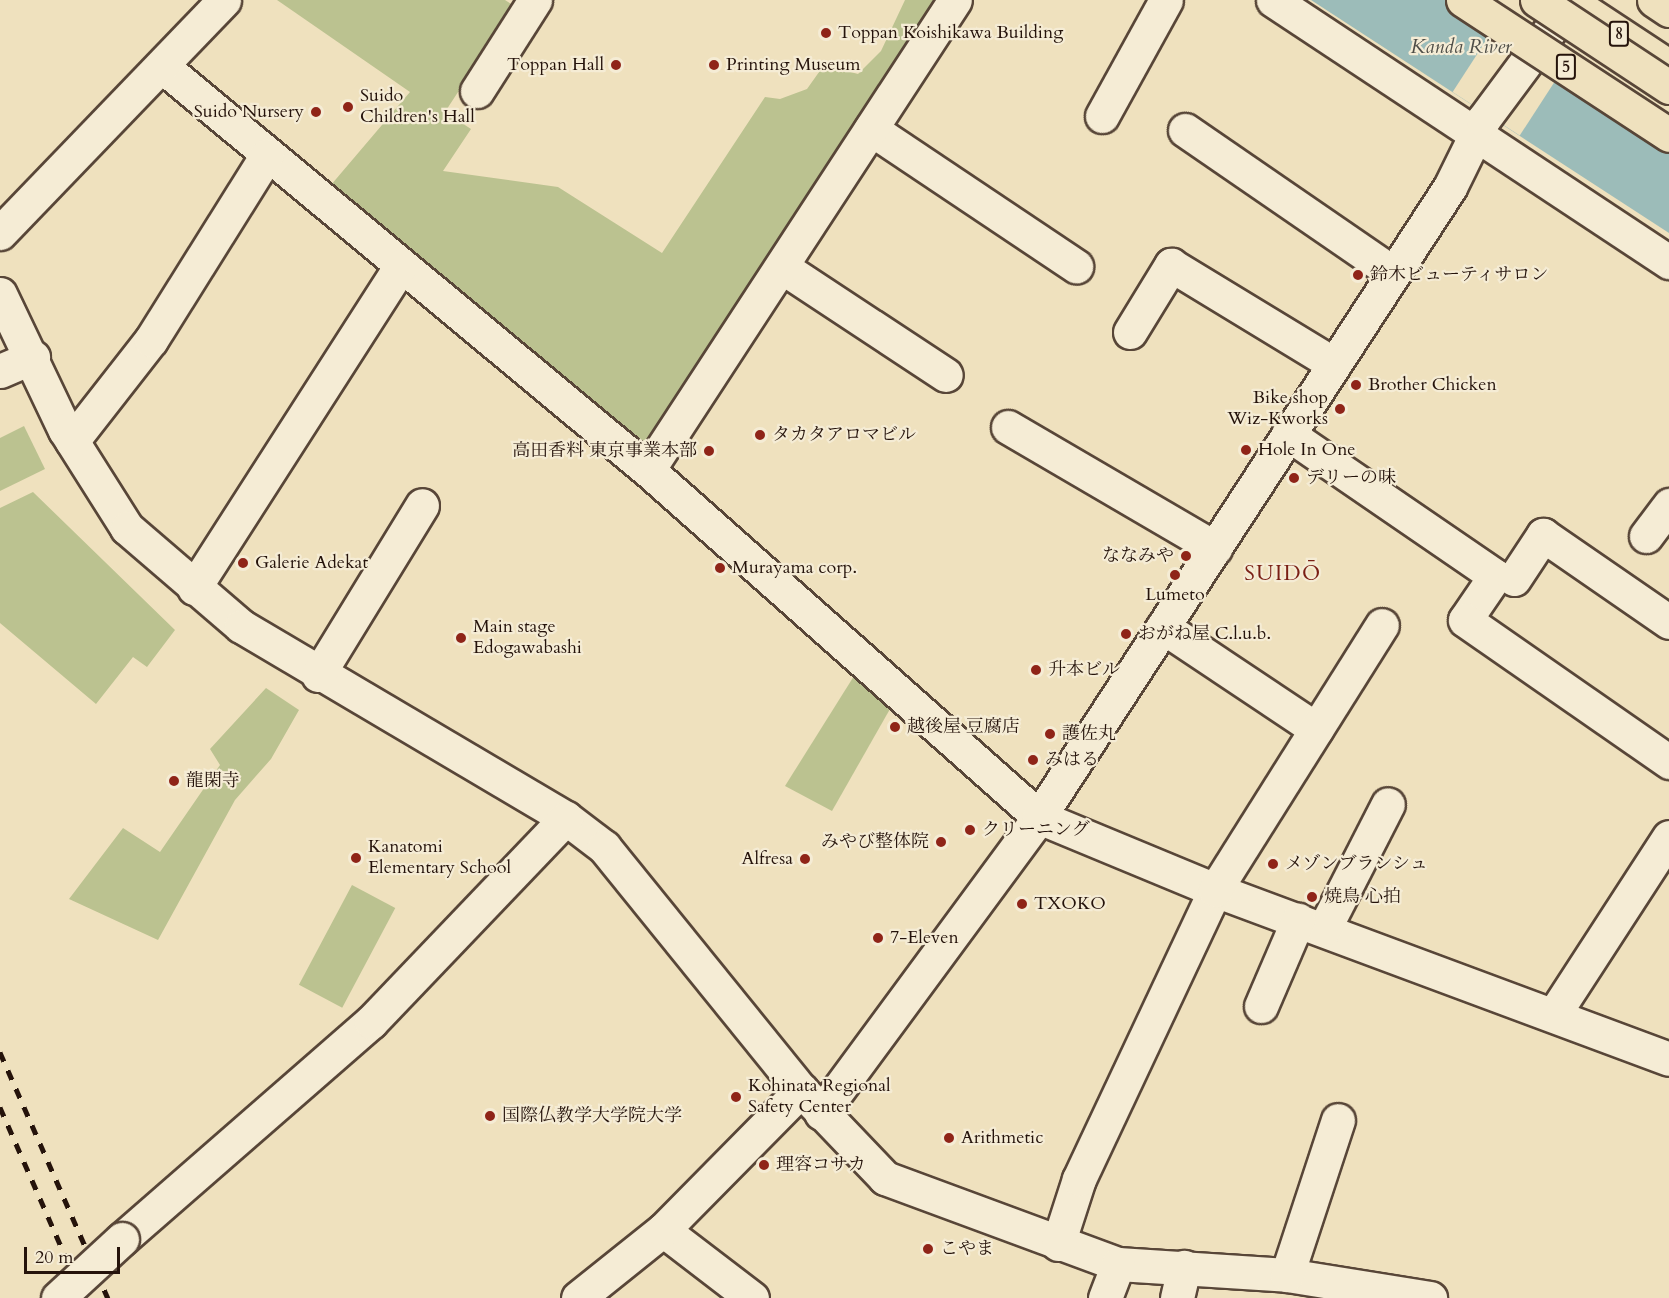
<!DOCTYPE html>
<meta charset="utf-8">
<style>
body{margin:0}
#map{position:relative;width:1669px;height:1298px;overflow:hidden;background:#efe1be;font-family:Cardo,"Noto Serif JP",serif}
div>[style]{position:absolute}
.green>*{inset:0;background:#bbc290;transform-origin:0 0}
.water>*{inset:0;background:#9cbcb9}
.pier>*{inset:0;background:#efe1be;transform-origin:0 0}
.roads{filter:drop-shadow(2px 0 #584638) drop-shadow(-2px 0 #584638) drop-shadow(0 2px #584638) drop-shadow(0 -2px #584638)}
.minor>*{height:33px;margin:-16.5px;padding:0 16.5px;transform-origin:16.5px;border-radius:16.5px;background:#f5ecd5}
.major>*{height:33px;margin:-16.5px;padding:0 16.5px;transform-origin:16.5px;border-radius:16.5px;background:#efe1be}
.rail>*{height:4.5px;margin-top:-2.25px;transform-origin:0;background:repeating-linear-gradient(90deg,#25130b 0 10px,transparent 0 20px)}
.bridges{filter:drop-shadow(2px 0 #584638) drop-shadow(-2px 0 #584638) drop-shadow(0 2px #584638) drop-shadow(0 -2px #584638)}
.minor-bridge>*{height:33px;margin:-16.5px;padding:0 16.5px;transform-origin:16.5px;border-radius:16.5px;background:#f5ecd5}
.highway-bridge>*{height:33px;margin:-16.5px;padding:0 16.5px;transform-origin:16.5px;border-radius:16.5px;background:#efe1be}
.dots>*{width:16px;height:16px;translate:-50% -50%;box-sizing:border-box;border:3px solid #f5ecd5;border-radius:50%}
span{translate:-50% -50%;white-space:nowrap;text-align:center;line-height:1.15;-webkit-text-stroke:4.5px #f5ecd5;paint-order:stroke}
.shield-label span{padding:2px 4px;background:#f5ecd5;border:2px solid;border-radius:4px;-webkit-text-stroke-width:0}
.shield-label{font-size:16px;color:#25130b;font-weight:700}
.poi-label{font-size:18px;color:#25130b}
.left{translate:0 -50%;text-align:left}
.right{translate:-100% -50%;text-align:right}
.water-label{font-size:20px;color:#4f4e48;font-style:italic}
.quarter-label{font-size:21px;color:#7a1f14;letter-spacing:1.5px}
.scale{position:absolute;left:24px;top:1247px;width:96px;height:27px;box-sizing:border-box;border:3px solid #25130b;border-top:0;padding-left:8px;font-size:18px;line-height:21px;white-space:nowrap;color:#25130b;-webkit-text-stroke:4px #f5ecd5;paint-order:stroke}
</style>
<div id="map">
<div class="green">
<i style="clip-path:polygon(277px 0,505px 0,514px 6px,445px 112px,471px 129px,443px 171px,558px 187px,662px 253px,765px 97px,780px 99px,807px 89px,824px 65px,858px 74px,881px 51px,905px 0,940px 0,646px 458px,325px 192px,410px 92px)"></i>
<i style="clip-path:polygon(24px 426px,45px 469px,0 491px,0 438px)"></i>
<i style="clip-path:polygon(33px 492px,175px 630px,147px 667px,133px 657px,96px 704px,0 623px,0 508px)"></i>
<i style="clip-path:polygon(854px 676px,890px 709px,832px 811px,785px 786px)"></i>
<i style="clip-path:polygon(266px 688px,299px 710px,271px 759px,235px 800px,158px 940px,69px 899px,123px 828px,160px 852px,220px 765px,210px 749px)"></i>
<i style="left:352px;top:885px;width:49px;height:113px;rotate:28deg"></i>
</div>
<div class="water">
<i style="clip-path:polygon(1311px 0,1471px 0,1669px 129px,1669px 233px)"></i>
</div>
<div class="pier">
<i style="left:1500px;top:19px;width:80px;height:87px;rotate:33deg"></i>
</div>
<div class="roads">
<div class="minor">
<i style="left:1273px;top:0;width:475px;rotate:33.5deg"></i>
<i style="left:162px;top:66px;width:632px;rotate:39.74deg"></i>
<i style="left:648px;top:470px;width:523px;rotate:41.59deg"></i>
<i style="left:1039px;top:817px;width:191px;rotate:22.5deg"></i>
<i style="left:1215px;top:890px;width:484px;rotate:20.4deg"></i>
<i style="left:477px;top:91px;width:108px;rotate:-57.5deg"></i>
<i style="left:1102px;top:116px;width:132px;rotate:-61.1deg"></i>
<i style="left:871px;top:129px;width:247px;rotate:33.8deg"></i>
<i style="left:1185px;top:130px;width:252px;rotate:34.5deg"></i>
<i style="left:0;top:233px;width:323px;rotate:-46.1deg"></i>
<i style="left:782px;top:267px;width:196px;rotate:33.4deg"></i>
<i style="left:0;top:294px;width:151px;rotate:64.5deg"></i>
<i style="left:65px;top:430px;width:116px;rotate:57.7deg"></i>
<i style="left:127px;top:528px;width:150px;rotate:40.7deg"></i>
<i style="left:241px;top:626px;width:377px;rotate:30.6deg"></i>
<i style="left:566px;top:818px;width:48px;rotate:37.3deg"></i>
<i style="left:604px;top:847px;width:313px;rotate:51deg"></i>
<i style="left:801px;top:1090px;width:122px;rotate:46.3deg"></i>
<i style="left:885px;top:1178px;width:248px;rotate:20.3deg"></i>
<i style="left:1118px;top:1264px;width:169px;rotate:3.7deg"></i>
<i style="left:1287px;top:1275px;width:145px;rotate:9.1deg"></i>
<i style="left:1130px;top:332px;width:79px;rotate:-58.5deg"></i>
<i style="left:1171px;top:265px;width:191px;rotate:31.3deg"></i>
<i style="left:0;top:371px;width:36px;rotate:-23deg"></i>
<i style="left:1008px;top:427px;width:240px;rotate:30.3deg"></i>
<i style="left:1288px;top:434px;width:251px;rotate:34.4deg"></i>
<i style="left:1495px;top:576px;width:53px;rotate:124.3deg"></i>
<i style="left:1465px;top:620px;width:249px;rotate:34.8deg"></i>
<i style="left:72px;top:441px;width:128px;rotate:-52deg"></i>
<i style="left:151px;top:340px;width:218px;rotate:-57.9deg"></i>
<i style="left:648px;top:470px;width:561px;rotate:-56.85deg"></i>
<i style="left:1646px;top:536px;width:39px;rotate:-53deg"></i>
<i style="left:1514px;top:579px;width:53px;rotate:-56.6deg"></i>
<i style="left:1543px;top:535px;width:153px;rotate:34.6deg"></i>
<i style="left:194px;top:588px;width:383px;rotate:-57.3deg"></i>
<i style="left:1163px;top:627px;width:184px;rotate:33.7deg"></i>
<i style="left:318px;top:675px;width:199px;rotate:-58.5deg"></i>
<i style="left:1324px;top:929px;width:140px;rotate:-62.9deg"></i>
<i style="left:1261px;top:1006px;width:94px;rotate:-66.7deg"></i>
<i style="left:1554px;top:1014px;width:211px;rotate:-57deg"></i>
<i style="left:821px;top:1113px;width:368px;rotate:-53.6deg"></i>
<i style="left:1039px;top:817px;width:752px;rotate:-56.88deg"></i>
<i style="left:1450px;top:187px;width:75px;rotate:-63.8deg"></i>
<i style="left:1483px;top:120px;width:149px;rotate:-53.4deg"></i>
<i style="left:663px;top:1230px;width:112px;rotate:37.4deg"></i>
<i style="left:122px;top:1239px;width:330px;rotate:-41.1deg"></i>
<i style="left:371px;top:1022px;width:282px;rotate:-46.3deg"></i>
<i style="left:1058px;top:1244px;width:68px;rotate:-72.1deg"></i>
<i style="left:1079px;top:1179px;width:319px;rotate:-64.8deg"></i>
<i style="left:1215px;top:890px;width:313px;rotate:-57.8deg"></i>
<i style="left:1287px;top:1275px;width:163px;rotate:-71.8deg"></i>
<i style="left:578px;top:1298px;width:109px;rotate:-38.7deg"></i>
<i style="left:663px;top:1230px;width:197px;rotate:-45.4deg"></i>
<i style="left:1105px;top:1298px;width:36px;rotate:-69deg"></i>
<i style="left:1177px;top:1298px;width:32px;rotate:-77deg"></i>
</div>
<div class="major">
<i style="left:1568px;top:0;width:120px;rotate:33.4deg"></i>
<i style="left:1654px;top:0;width:18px;rotate:34deg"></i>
</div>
</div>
<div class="rail">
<i style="left:0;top:1052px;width:269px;rotate:66.3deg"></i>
<i style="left:0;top:1107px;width:209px;rotate:66.3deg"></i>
</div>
<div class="bridges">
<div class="minor-bridge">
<i style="left:58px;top:1298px;width:87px;rotate:-42.7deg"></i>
</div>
<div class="highway-bridge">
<i style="left:1463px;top:0;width:246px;rotate:33.2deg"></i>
<i style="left:1537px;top:0;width:158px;rotate:33.4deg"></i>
</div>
</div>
<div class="dots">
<i style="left:826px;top:33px;background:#8f2418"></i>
<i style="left:616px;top:65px;background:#8f2418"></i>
<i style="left:714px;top:65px;background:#8f2418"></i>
<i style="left:348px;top:107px;background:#8f2418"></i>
<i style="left:316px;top:112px;background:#8f2418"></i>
<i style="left:1358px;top:275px;background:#8f2418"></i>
<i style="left:1356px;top:385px;background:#8f2418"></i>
<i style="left:1340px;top:409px;background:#8f2418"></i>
<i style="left:760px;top:435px;background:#8f2418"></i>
<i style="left:1246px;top:450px;background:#8f2418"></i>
<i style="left:709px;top:451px;background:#8f2418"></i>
<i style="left:1294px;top:478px;background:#8f2418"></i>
<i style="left:1186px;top:556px;background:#8f2418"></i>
<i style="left:243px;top:563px;background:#8f2418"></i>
<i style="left:720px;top:568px;background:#8f2418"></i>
<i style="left:1175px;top:575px;background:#8f2418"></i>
<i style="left:1126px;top:634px;background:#8f2418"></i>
<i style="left:461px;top:638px;background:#8f2418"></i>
<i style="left:1036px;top:670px;background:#8f2418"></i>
<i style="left:895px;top:727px;background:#8f2418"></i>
<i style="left:1050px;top:734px;background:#8f2418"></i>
<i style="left:1033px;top:760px;background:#8f2418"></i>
<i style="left:174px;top:781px;background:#8f2418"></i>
<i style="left:970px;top:830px;background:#8f2418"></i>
<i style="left:941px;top:842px;background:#8f2418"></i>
<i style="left:356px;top:858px;background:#8f2418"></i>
<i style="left:805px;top:859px;background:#8f2418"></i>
<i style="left:1273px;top:864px;background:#8f2418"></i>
<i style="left:1312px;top:897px;background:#8f2418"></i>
<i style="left:1022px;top:904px;background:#8f2418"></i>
<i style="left:878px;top:938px;background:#8f2418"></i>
<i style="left:736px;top:1097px;background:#8f2418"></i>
<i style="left:490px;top:1116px;background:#8f2418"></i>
<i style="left:949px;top:1138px;background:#8f2418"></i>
<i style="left:764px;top:1165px;background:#8f2418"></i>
<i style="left:928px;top:1249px;background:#8f2418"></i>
</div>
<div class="shield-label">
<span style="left:1619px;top:34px">8</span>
<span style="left:1566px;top:67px">5</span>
</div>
<div class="poi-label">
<span class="left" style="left:838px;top:33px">Toppan Koishikawa Building</span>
<span class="right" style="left:604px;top:65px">Toppan Hall</span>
<span class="left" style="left:726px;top:65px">Printing Museum</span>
<span class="left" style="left:360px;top:107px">Suido<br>Children's Hall</span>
<span class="right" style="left:304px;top:112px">Suido Nursery</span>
<span class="left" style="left:1370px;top:275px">鈴木ビューティサロン</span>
<span class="left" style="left:1368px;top:385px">Brother Chicken</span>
<span class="right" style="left:1328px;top:409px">Bike shop<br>Wiz-Kworks</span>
<span class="left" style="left:772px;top:435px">タカタアロマビル</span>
<span class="left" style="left:1258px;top:450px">Hole In One</span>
<span class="right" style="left:697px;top:451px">高田香料 東京事業本部</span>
<span class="left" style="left:1306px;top:478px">デリーの味</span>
<span class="right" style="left:1174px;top:556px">ななみや</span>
<span class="left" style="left:255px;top:563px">Galerie Adekat</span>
<span class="left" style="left:732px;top:568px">Murayama corp.</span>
<span style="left:1175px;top:595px">Lumeto</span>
<span class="left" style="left:473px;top:638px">Main stage<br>Edogawabashi</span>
<span class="left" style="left:1138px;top:634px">おがね屋 C.l.u.b.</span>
<span class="left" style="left:1048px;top:670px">升本ビル</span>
<span class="left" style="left:907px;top:727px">越後屋 豆腐店</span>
<span class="left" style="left:1062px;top:734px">護佐丸</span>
<span class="left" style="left:1045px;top:760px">みはる</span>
<span class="left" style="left:186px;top:781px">龍閑寺</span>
<span class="left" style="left:982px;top:830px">クリーニング</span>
<span class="right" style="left:929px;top:842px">みやび整体院</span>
<span class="left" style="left:368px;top:858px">Kanatomi<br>Elementary School</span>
<span class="right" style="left:793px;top:859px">Alfresa</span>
<span class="left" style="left:1285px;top:864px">メゾンブランシュ</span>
<span class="left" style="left:1324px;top:897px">焼鳥 心拍</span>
<span class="left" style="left:1034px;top:904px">TXOKO</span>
<span class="left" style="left:890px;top:938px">7-Eleven</span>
<span class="left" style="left:748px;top:1097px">Kohinata Regional<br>Safety Center</span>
<span class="left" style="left:502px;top:1116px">国際仏教学大学院大学</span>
<span class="left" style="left:961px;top:1138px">Arithmetic</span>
<span class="left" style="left:776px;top:1165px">理容コサカ</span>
<span class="left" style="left:940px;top:1249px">こやま</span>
</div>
<div class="water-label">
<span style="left:1461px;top:46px">Kanda River</span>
</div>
<div class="quarter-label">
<span style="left:1283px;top:574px">SUIDŌ</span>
</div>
<div class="scale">20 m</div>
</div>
